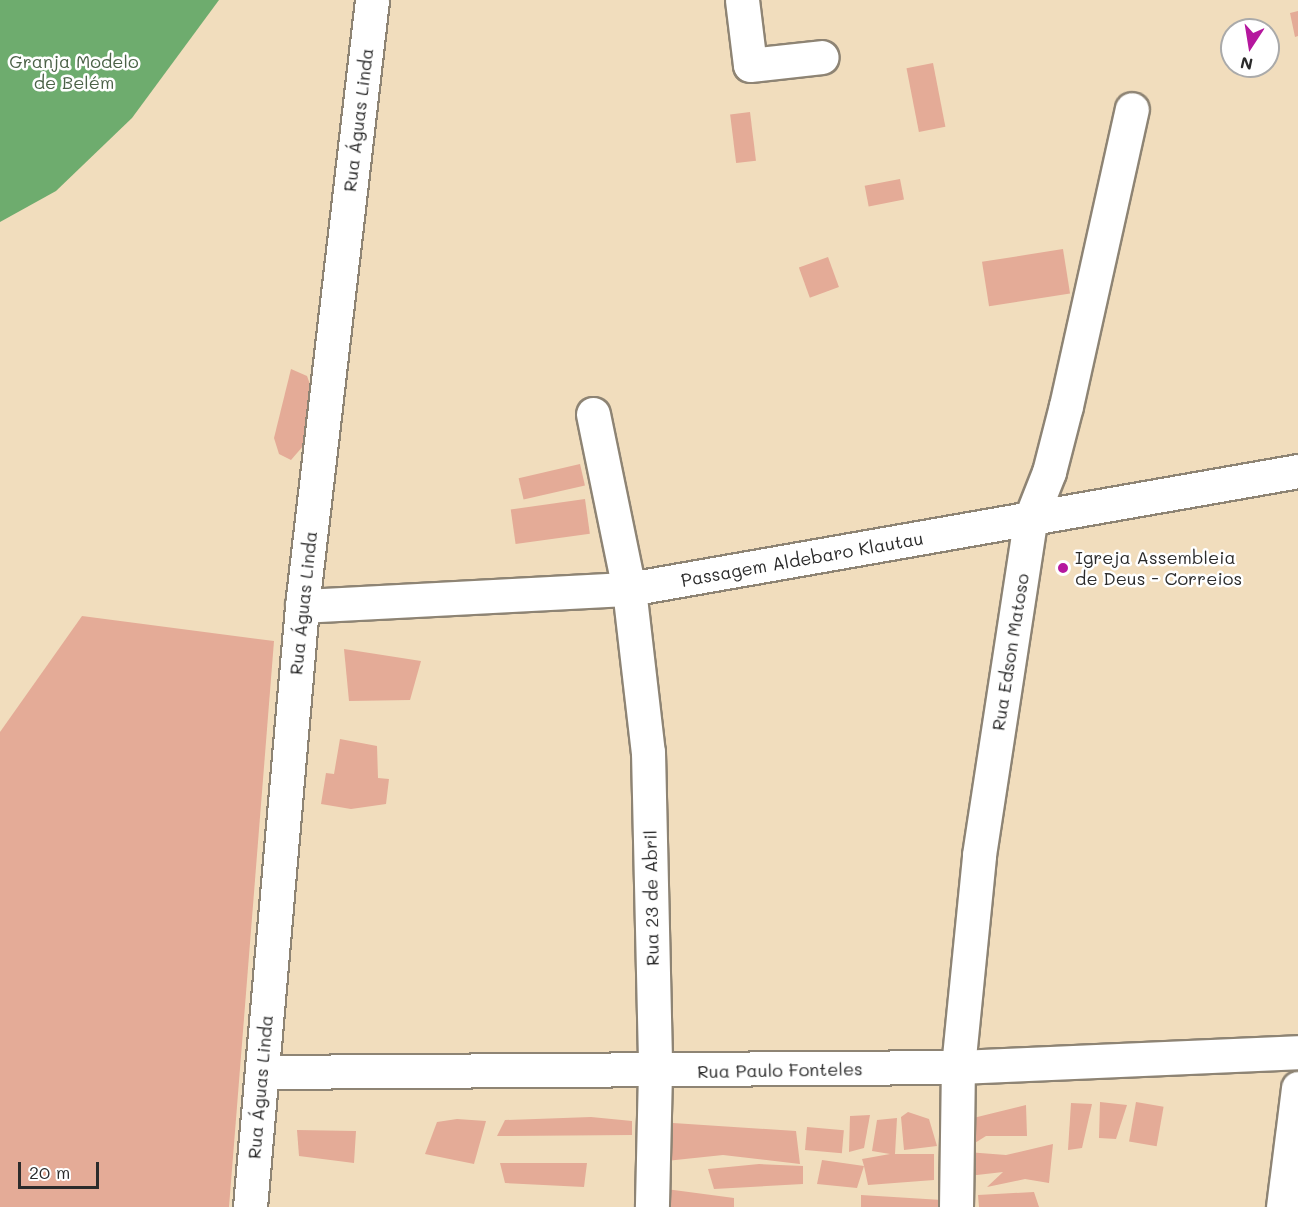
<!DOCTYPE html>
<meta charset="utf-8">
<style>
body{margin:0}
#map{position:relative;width:1298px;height:1207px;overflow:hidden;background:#f1ddbd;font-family:Mali,sans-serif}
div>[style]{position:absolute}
.forest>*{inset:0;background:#6eac6e}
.building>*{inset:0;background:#e4ab97;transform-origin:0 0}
.roads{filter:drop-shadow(2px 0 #8e8474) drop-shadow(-2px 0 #8e8474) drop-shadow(0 2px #8e8474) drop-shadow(0 -2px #8e8474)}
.minor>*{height:33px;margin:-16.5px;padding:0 16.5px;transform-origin:16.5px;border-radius:16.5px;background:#fff}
.dots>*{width:16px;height:16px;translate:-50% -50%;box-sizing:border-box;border:3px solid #fff;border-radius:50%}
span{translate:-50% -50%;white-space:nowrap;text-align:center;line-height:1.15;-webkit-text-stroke:5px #fff;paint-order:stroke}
.park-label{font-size:18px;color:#4c6248}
.street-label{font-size:18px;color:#2b2b2b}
.poi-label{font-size:18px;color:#2b2b2b}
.left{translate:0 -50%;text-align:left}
.north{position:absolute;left:1220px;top:18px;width:60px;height:60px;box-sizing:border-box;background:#fff;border:2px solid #aaa;border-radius:50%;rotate:192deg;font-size:16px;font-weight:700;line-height:24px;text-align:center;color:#2b2b2b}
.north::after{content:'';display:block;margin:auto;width:21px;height:27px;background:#b5179e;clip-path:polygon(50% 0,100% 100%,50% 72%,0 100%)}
.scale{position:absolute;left:18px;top:1162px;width:81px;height:27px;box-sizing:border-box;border:3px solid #2b2b2b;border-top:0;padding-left:8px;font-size:18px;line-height:21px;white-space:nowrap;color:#2b2b2b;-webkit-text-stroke:4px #fff;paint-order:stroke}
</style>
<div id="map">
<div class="forest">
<i style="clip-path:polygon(0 0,219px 0,132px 118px,56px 191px,0 222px)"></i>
</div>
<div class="building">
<i style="clip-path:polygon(1298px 11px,1298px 36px,1295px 37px,1290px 13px)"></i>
<i style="left:933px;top:63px;width:65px;height:27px;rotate:79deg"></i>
<i style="left:750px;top:112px;width:49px;height:20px;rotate:83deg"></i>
<i style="left:900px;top:179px;width:21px;height:36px;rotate:79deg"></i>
<i style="left:1063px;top:249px;width:45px;height:82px;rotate:81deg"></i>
<i style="left:828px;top:257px;width:32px;height:31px;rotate:70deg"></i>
<i style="clip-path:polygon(291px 369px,307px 376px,311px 387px,304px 445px,291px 460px,279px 454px,274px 438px)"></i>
<i style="left:580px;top:464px;width:22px;height:63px;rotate:77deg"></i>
<i style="left:585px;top:499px;width:35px;height:75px;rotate:82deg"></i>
<i style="clip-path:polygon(82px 616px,274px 641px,229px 1207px,0 1207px,0 732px)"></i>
<i style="clip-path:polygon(344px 649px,421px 661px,410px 700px,349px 701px)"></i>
<i style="clip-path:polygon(340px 739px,377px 746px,378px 778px,389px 779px,386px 804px,351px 809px,321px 804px,326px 773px,334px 774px)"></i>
<i style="clip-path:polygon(1100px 1102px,1127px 1105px,1116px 1139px,1099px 1138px)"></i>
<i style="left:1136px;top:1102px;width:28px;height:40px;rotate:10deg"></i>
<i style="clip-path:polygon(1071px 1103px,1092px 1104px,1082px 1148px,1068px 1150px)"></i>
<i style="clip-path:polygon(1026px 1105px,1027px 1136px,986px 1136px,962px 1151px,965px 1120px)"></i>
<i style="clip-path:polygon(908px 1112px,929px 1119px,937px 1146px,904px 1150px,901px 1117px)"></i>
<i style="clip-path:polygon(870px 1115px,864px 1148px,849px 1152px,850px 1116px)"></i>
<i style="clip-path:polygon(591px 1117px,632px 1121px,632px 1135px,497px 1136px,505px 1120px)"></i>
<i style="clip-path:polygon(897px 1118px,895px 1154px,934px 1154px,934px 1180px,868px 1185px,864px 1166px,857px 1188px,817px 1184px,822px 1160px,864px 1166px,862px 1159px,890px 1154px,872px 1151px,877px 1120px)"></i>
<i style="clip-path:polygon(457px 1119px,486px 1121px,474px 1164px,425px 1154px,437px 1122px)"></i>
<i style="clip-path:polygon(673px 1123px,796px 1131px,800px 1164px,723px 1155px,666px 1161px)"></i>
<i style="left:807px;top:1127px;width:37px;height:23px;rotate:5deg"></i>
<i style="clip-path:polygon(297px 1130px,356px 1131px,354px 1163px,299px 1156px)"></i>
<i style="clip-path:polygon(1053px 1144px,1049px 1183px,1025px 1179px,987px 1187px,1003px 1172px,968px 1176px,967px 1152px,1006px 1155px)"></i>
<i style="clip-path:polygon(500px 1163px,587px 1163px,584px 1187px,505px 1183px)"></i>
<i style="clip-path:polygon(759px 1164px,803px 1166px,803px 1184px,714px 1189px,708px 1169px)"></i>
<i style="clip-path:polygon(666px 1189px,734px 1198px,734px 1207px,671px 1207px)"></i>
<i style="clip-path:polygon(1034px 1192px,1039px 1207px,979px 1207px,978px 1195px)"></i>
<i style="clip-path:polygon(861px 1195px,942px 1200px,941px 1207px,861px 1207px)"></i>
</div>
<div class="roads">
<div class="minor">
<i style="left:742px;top:0;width:65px;rotate:83deg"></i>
<i style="left:750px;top:65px;width:72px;rotate:-6.3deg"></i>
<i style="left:593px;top:414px;width:179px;rotate:78.4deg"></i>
<i style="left:629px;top:589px;width:164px;rotate:83.4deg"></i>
<i style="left:648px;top:752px;width:319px;rotate:88.7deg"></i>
<i style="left:655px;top:1071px;width:136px;rotate:91.3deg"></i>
<i style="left:302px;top:606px;width:327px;rotate:-3deg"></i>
<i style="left:629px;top:589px;width:679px;rotate:-10deg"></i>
<i style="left:262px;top:1072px;width:696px;rotate:-0.41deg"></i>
<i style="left:958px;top:1067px;width:340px;rotate:-2.5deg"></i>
<i style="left:250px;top:1207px;width:603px;rotate:-85.05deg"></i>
<i style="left:302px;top:606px;width:610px;rotate:-83.41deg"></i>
<i style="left:956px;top:1207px;width:140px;rotate:-89.2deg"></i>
<i style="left:958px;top:1067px;width:213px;rotate:-84.3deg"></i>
<i style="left:979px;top:855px;width:339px;rotate:-81.3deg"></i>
<i style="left:1030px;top:520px;width:52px;rotate:-68.4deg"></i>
<i style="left:1049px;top:472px;width:68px;rotate:-75.6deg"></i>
<i style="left:1066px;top:406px;width:304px;rotate:-77.5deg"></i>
<i style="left:1283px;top:1207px;width:120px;rotate:-82.8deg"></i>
</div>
</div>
<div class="dots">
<i style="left:1063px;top:568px;background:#b5179e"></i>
</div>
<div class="park-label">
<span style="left:74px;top:72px">Granja Modelo<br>de Belém</span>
</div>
<div class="street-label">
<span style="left:358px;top:120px;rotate:-83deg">Rua Águas Linda</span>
<span style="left:802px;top:559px;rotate:-10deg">Passagem Aldebaro Klautau</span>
<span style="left:303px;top:603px;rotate:-84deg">Rua Águas Linda</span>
<span style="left:1010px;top:652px;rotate:-81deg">Rua Edson Matoso</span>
<span style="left:651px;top:898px;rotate:-91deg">Rua 23 de Abril</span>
<span style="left:780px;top:1070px;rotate:-1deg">Rua Paulo Fonteles</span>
<span style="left:260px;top:1087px;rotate:-85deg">Rua Águas Linda</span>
</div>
<div class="poi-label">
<span class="left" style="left:1075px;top:568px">Igreja Assembleia<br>de Deus - Correios</span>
</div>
<div class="north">N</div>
<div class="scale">20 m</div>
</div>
